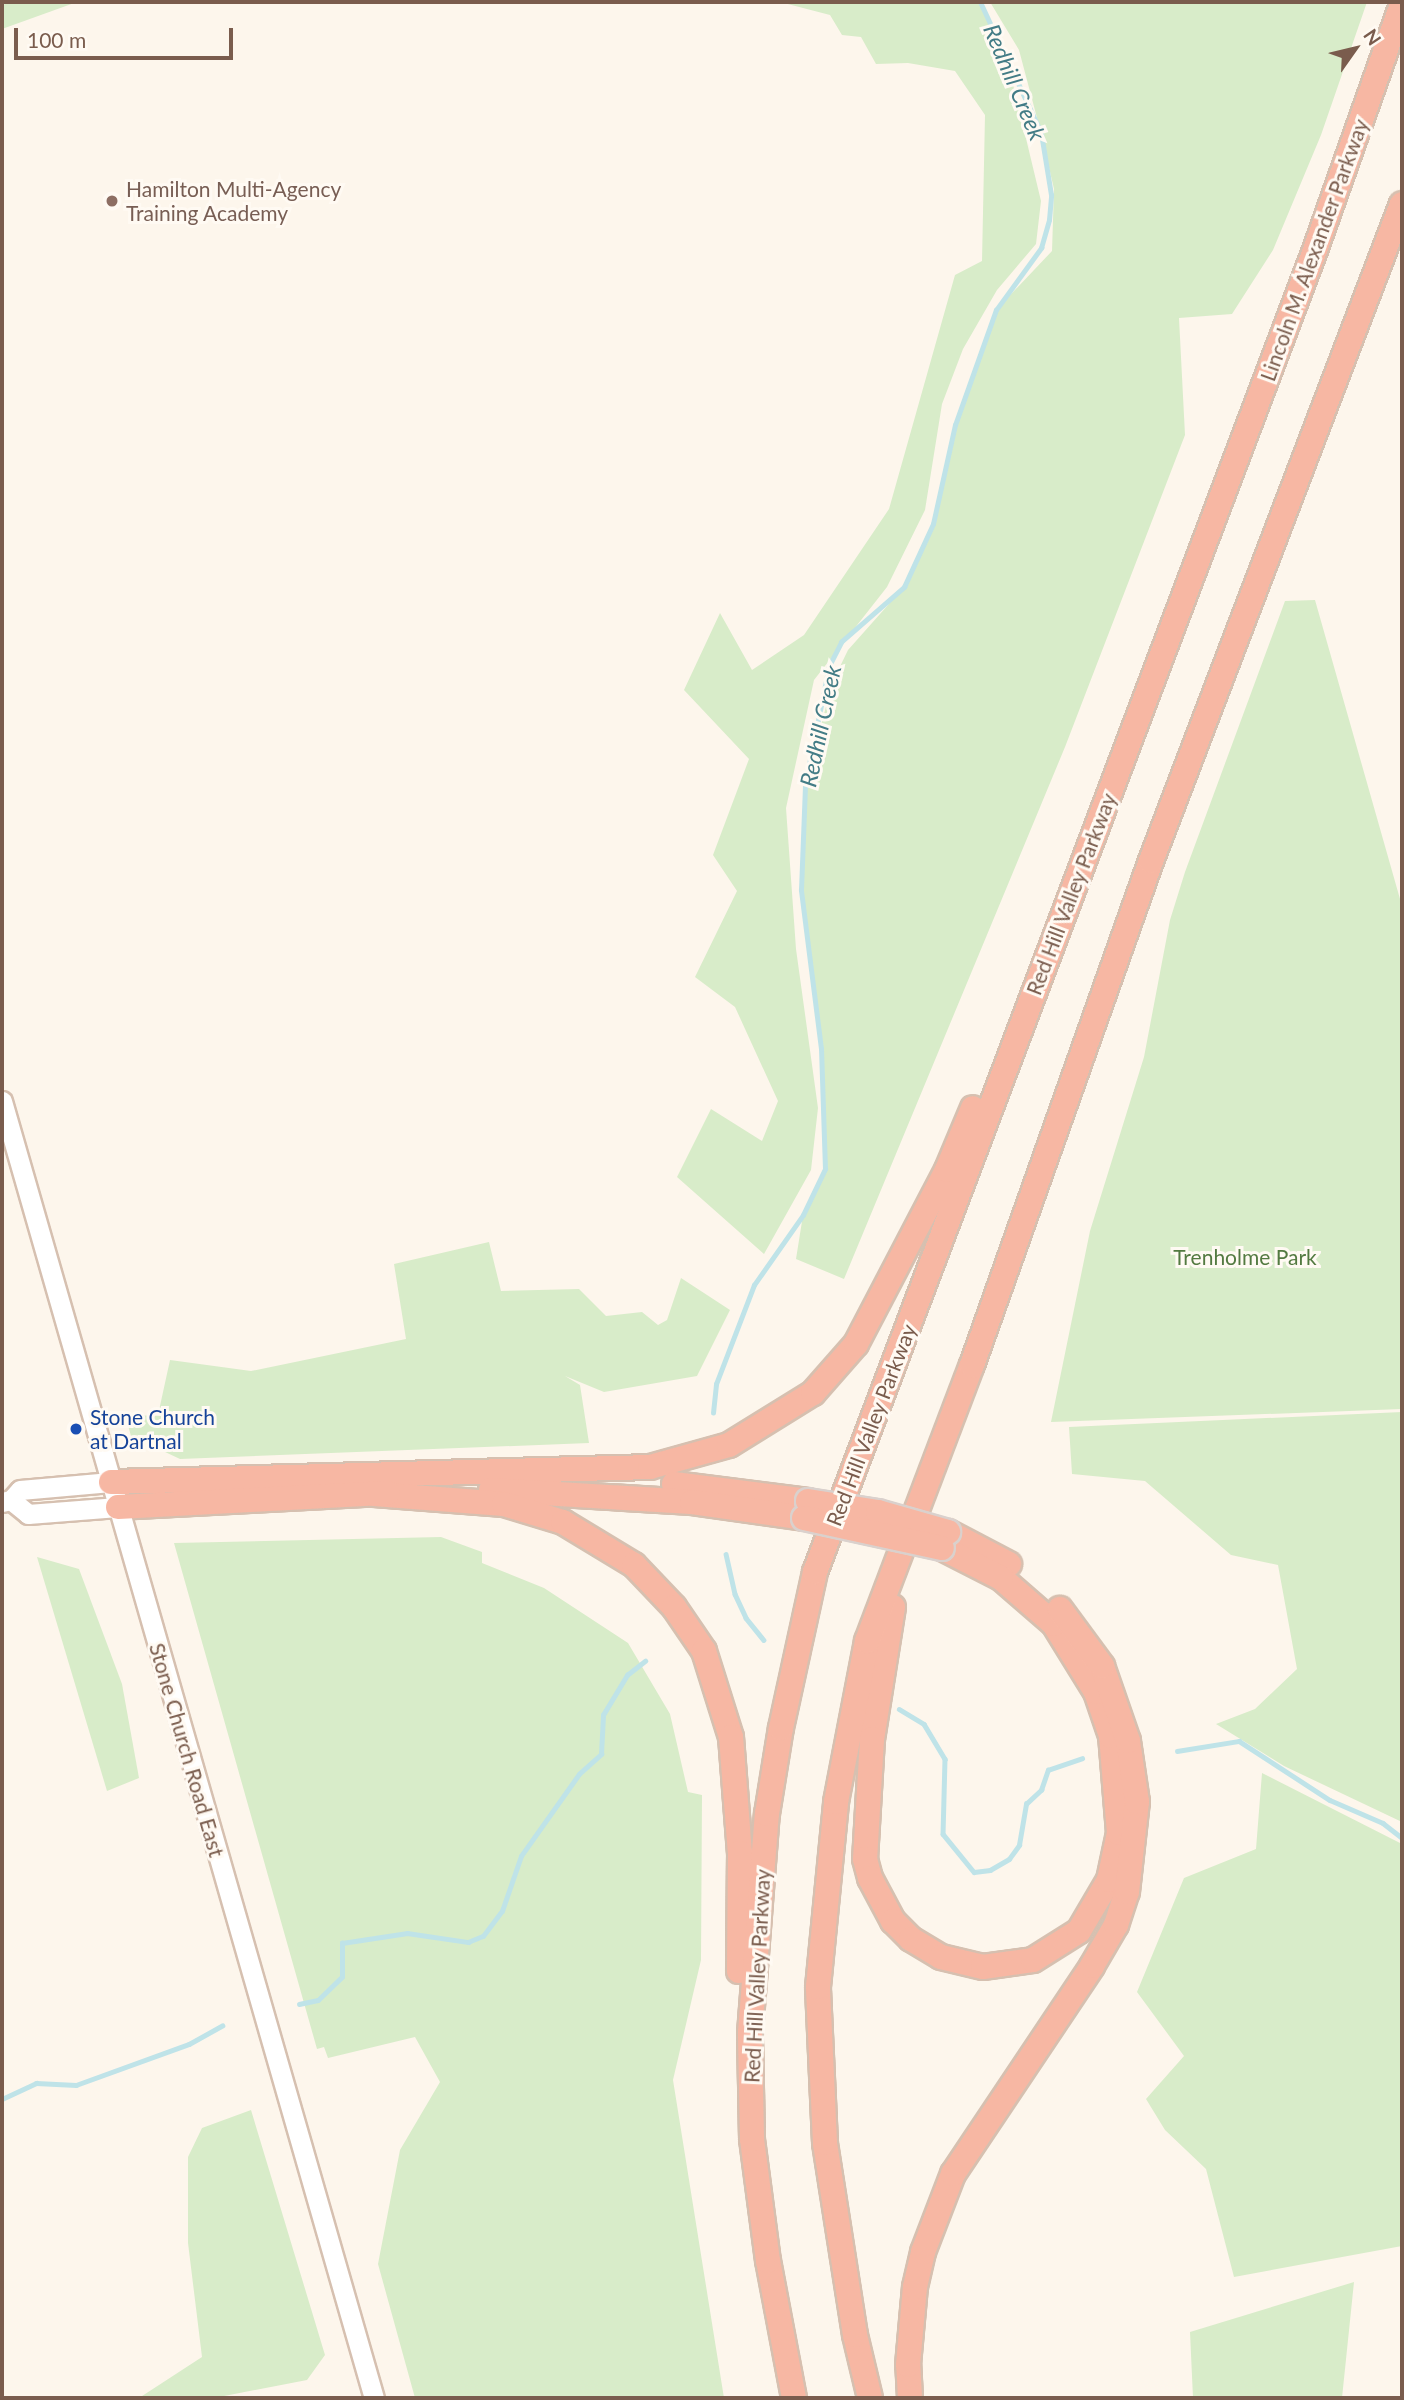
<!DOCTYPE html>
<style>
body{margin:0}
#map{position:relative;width:1404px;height:2400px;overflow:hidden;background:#fdf6ec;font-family:Lato,sans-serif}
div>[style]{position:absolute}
.green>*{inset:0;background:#d8ecc9}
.stream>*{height:4.5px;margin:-2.25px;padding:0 2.25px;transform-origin:2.25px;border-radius:2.25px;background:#bfe3e8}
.roads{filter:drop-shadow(2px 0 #d6c0b0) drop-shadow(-2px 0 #d6c0b0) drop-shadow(0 2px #d6c0b0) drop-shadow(0 -2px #d6c0b0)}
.secondary>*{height:19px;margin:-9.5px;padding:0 9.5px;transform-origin:9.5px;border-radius:9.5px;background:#fff}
.highway>*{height:24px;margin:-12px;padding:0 12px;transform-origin:12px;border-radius:12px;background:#f7b7a3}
.bridges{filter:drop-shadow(2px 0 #dad1cd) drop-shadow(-2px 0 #dad1cd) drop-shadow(0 2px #dad1cd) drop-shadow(0 -2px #dad1cd)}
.highway-bridge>*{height:24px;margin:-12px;padding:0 12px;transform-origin:12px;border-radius:12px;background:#f7b7a3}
.dots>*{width:19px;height:19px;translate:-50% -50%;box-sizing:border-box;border:4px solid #fffaf3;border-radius:50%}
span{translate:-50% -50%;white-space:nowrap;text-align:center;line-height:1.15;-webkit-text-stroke:6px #fffaf3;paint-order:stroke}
.education-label{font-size:21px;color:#785e54}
.left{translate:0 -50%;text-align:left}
.street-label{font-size:21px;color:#7a5c4d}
.park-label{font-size:21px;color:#537a41}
.transit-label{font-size:21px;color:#164399}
.water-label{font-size:23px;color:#437c86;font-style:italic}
.frame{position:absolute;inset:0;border:4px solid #7a5c4d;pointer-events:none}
.north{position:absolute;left:1320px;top:14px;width:70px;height:70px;-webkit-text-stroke:5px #fffaf3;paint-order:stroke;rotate:56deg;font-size:19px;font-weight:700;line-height:28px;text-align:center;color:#7a5c4d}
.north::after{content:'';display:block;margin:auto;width:24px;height:32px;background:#7a5c4d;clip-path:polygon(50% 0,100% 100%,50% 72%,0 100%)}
.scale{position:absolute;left:14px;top:28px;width:219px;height:32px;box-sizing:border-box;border:4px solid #7a5c4d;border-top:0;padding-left:9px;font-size:21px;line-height:24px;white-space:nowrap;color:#7a5c4d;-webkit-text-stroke:5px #fffaf3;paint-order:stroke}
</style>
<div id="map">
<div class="green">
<i style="clip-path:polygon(11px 2px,77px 2px,2px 29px,2px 5px)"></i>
<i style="clip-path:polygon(780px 2px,980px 2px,1011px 76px,1041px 201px,1036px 244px,997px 290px,963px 349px,942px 404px,925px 510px,887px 587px,814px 680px,786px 808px,796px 949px,818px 1108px,811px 1170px,764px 1254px,677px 1177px,711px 1109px,762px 1141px,778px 1101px,735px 1007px,695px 977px,737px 891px,713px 855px,749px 759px,684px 690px,720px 613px,752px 670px,804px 635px,889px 509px,955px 275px,982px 261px,985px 115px,955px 71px,908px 63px,876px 64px,861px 37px,842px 35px,830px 15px)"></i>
<i style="clip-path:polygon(990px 2px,1367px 2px,1321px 135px,1273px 250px,1232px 314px,1179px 318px,1185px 435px,1065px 747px,844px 1279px,796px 1259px,803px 1215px,825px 1168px,821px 1049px,801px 890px,805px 784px,833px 681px,848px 650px,904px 587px,933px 524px,955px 425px,996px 310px,1052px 251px,1054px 189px,1041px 133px,1019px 50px)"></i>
<i style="clip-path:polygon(1315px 600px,1402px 906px,1402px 1409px,1051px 1422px,1090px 1231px,1144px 1057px,1170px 920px,1185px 872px,1285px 601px)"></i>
<i style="clip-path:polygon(489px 1242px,501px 1291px,579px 1289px,606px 1316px,642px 1312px,658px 1325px,667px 1320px,681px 1278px,730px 1310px,697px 1376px,604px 1392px,565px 1376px,580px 1385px,589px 1443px,180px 1459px,131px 1436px,125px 1415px,165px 1416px,158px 1415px,170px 1360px,251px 1371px,406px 1339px,394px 1264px)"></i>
<i style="clip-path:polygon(1402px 1412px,1402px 1822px,1284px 1766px,1216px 1724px,1255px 1709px,1297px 1669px,1278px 1565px,1231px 1555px,1145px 1481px,1072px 1474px,1069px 1427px)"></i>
<i style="clip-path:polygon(441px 1537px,482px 1552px,482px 1563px,544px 1588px,628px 1643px,670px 1714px,688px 1792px,702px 1795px,701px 1960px,673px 2080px,724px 2398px,415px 2398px,378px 2264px,400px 2150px,440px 2082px,415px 2037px,328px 2058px,324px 2047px,317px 2049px,174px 1543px)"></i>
<i style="clip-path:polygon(37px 1557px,79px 1569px,122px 1684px,139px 1778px,107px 1791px)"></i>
<i style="clip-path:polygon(1262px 1773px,1402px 1844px,1402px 2246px,1234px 2277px,1206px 2169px,1165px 2130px,1146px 2099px,1184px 2056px,1137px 1992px,1184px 1878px,1256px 1849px)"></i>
<i style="clip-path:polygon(251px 2110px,325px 2355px,307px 2380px,214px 2398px,139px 2398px,202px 2357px,188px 2243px,188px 2157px,202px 2128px)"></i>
<i style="clip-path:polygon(1354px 2282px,1342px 2398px,1193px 2398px,1190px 2332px)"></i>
</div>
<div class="stream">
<i style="left:713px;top:1413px;width:29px;rotate:-84deg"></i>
<i style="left:716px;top:1384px;width:106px;rotate:-69deg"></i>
<i style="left:754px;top:1285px;width:85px;rotate:-55deg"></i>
<i style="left:803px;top:1215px;width:51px;rotate:-64.4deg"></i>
<i style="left:825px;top:1169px;width:120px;rotate:-91.9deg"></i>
<i style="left:821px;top:1049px;width:160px;rotate:-97.2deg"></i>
<i style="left:801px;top:890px;width:106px;rotate:-87.8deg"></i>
<i style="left:805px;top:784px;width:120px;rotate:-78.5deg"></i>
<i style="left:829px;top:666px;width:27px;rotate:-63deg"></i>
<i style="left:841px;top:642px;width:84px;rotate:-41.1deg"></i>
<i style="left:904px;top:587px;width:69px;rotate:-65.3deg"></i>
<i style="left:933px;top:524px;width:101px;rotate:-77.5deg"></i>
<i style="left:955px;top:425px;width:122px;rotate:-70.4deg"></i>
<i style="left:996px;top:310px;width:77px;rotate:-54deg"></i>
<i style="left:1041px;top:248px;width:29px;rotate:-74deg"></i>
<i style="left:1049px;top:220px;width:25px;rotate:-85deg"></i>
<i style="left:1051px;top:195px;width:63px;rotate:-99.2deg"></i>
<i style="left:1041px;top:133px;width:145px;rotate:-115deg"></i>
<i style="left:726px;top:1554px;width:41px;rotate:77.3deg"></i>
<i style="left:735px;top:1594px;width:26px;rotate:65deg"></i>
<i style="left:746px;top:1618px;width:28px;rotate:51deg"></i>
<i style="left:899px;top:1709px;width:29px;rotate:31deg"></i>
<i style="left:924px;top:1724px;width:41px;rotate:59deg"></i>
<i style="left:945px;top:1759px;width:75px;rotate:91.5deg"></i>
<i style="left:943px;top:1834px;width:49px;rotate:50.8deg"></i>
<i style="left:974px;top:1872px;width:16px;rotate:-7deg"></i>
<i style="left:990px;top:1870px;width:22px;rotate:-30deg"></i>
<i style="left:1009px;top:1859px;width:17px;rotate:-54deg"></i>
<i style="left:1019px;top:1845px;width:42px;rotate:-80.3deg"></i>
<i style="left:1026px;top:1804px;width:21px;rotate:-43deg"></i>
<i style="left:1041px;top:1790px;width:21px;rotate:-71deg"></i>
<i style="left:1048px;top:1770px;width:36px;rotate:-19deg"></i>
<i style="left:1177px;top:1751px;width:63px;rotate:-9.2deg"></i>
<i style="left:1239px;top:1741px;width:108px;rotate:33deg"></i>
<i style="left:1330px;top:1800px;width:58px;rotate:23.5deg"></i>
<i style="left:1383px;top:1823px;width:24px;rotate:38deg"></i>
<i style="left:299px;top:2004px;width:19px;rotate:-12deg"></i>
<i style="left:318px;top:2000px;width:33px;rotate:-44deg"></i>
<i style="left:342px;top:1977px;width:34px;rotate:-90deg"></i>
<i style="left:342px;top:1943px;width:66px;rotate:-8.7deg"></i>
<i style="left:407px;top:1933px;width:62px;rotate:8.4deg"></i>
<i style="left:468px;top:1942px;width:16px;rotate:-22deg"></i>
<i style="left:483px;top:1936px;width:31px;rotate:-53deg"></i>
<i style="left:502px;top:1911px;width:58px;rotate:-70.9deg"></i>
<i style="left:521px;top:1856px;width:100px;rotate:-54.7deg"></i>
<i style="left:579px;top:1774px;width:30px;rotate:-42deg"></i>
<i style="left:601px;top:1754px;width:39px;rotate:-87deg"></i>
<i style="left:603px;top:1715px;width:47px;rotate:-59deg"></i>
<i style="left:627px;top:1675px;width:23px;rotate:-38deg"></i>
<i style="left:2px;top:2099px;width:38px;rotate:-25deg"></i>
<i style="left:36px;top:2083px;width:40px;rotate:2.9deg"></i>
<i style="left:76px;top:2085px;width:120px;rotate:-19.9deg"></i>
<i style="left:189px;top:2044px;width:38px;rotate:-29deg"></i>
</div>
<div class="roads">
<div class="secondary">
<i style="left:2px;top:1101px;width:1349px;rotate:74deg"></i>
<i style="left:11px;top:1500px;width:22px;rotate:39deg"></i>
<i style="left:28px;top:1514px;width:90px;rotate:-4.4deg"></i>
<i style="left:2px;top:1502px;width:9px;rotate:-13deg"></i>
<i style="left:11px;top:1500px;width:13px;rotate:-48deg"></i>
<i style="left:20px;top:1490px;width:91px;rotate:-5deg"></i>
</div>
<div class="highway">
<i style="left:111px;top:1482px;width:539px;rotate:-1.59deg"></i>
<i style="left:650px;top:1467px;width:82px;rotate:-15.6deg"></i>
<i style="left:729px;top:1445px;width:99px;rotate:-31.8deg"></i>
<i style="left:813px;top:1393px;width:65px;rotate:-48.7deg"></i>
<i style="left:856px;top:1344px;width:196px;rotate:-62.4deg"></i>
<i style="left:947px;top:1170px;width:67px;rotate:-67.2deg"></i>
<i style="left:674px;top:1484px;width:135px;rotate:7.2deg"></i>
<i style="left:491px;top:1490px;width:201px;rotate:3.4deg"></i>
<i style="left:692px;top:1502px;width:113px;rotate:8.1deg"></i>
<i style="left:374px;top:1494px;width:130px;rotate:4.4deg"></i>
<i style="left:504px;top:1504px;width:62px;rotate:17deg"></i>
<i style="left:563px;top:1522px;width:83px;rotate:31.2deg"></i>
<i style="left:634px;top:1565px;width:58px;rotate:46.4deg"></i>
<i style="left:674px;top:1607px;width:53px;rotate:55.7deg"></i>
<i style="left:704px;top:1651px;width:90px;rotate:72.6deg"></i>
<i style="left:731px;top:1737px;width:116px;rotate:85.6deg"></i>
<i style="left:740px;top:1853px;width:118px;rotate:90.5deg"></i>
<i style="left:118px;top:1507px;width:270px;rotate:-3deg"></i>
<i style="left:948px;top:1532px;width:69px;rotate:27.7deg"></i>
<i style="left:893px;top:1607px;width:134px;rotate:99deg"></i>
<i style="left:872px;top:1739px;width:120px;rotate:93.3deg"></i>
<i style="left:865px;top:1859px;width:20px;rotate:75deg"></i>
<i style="left:870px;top:1878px;width:49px;rotate:61.9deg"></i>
<i style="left:893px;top:1921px;width:25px;rotate:45deg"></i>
<i style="left:911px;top:1939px;width:35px;rotate:31deg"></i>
<i style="left:941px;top:1957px;width:43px;rotate:13.4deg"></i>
<i style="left:983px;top:1967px;width:50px;rotate:-8deg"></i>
<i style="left:1033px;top:1960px;width:54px;rotate:-32.2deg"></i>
<i style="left:1079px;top:1931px;width:59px;rotate:-59.5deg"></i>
<i style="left:1109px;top:1880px;width:48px;rotate:-78deg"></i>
<i style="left:1119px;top:1833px;width:97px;rotate:-94.7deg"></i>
<i style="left:1111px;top:1736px;width:46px;rotate:-108.8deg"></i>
<i style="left:1096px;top:1692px;width:80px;rotate:-121.7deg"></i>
<i style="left:1054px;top:1624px;width:70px;rotate:-139deg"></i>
<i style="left:1001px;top:1578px;width:66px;rotate:-153deg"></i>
<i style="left:794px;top:2398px;width:139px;rotate:-100.7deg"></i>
<i style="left:768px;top:2261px;width:123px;rotate:-97.5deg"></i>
<i style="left:752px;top:2139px;width:106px;rotate:-91.1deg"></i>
<i style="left:750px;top:2033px;width:220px;rotate:-85.6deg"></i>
<i style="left:767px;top:1814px;width:87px;rotate:-80.8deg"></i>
<i style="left:781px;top:1728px;width:160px;rotate:-77.7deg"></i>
<i style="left:815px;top:1572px;width:1410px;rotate:-69.28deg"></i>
<i style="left:1314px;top:253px;width:264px;rotate:-70.5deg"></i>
<i style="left:870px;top:2398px;width:65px;rotate:-103.4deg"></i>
<i style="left:855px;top:2335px;width:194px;rotate:-98.9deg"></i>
<i style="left:825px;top:2143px;width:156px;rotate:-92.6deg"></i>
<i style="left:818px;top:1987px;width:186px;rotate:-84.4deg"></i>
<i style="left:836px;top:1802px;width:164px;rotate:-79.1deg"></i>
<i style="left:867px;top:1641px;width:295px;rotate:-69.2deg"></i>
<i style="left:972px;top:1365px;width:535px;rotate:-70.45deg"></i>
<i style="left:1151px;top:861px;width:703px;rotate:-69.09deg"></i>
<i style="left:910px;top:2398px;width:33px;rotate:-93deg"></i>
<i style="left:908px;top:2365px;width:78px;rotate:-84.9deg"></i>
<i style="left:915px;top:2287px;width:36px;rotate:-77deg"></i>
<i style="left:923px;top:2252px;width:84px;rotate:-69deg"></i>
<i style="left:953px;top:2174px;width:250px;rotate:-56.2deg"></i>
<i style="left:1092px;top:1966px;width:48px;rotate:-59.7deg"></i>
<i style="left:1116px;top:1925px;width:35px;rotate:-72deg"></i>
<i style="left:1127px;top:1892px;width:91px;rotate:-83.7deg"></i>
<i style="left:1137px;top:1802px;width:62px;rotate:-98.4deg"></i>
<i style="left:1128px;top:1741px;width:79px;rotate:-109.1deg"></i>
<i style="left:1102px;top:1666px;width:71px;rotate:-126.4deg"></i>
</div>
</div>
<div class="bridges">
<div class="highway-bridge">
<i style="left:808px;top:1501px;width:71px;rotate:8.9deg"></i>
<i style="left:878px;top:1512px;width:73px;rotate:15.9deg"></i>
<i style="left:804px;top:1518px;width:141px;rotate:12.3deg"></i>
</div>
</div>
<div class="dots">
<i style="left:112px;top:201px;background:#8d6e63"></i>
<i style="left:76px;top:1429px;background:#1a4fb4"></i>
</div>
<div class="education-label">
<span class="left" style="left:126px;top:201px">Hamilton Multi-Agency<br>Training Academy</span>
</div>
<div class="street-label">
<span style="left:1314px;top:250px;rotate:-70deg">Lincoln M. Alexander Parkway</span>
<span style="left:1071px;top:894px;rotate:-69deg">Red Hill Valley Parkway</span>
<span style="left:871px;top:1425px;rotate:-69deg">Red Hill Valley Parkway</span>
<span style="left:187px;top:1750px;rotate:74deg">Stone Church Road East</span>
<span style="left:757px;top:1976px;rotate:-87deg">Red Hill Valley Parkway</span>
</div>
<div class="park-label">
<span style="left:1245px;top:1257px">Trenholme Park</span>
</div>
<div class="transit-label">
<span class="left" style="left:90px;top:1429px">Stone Church<br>at Dartnal</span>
</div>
<div class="water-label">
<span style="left:1015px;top:82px;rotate:67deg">Redhill Creek</span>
<span style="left:820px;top:726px;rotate:-78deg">Redhill Creek</span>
</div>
<div class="frame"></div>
<div class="north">N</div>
<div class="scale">100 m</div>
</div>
